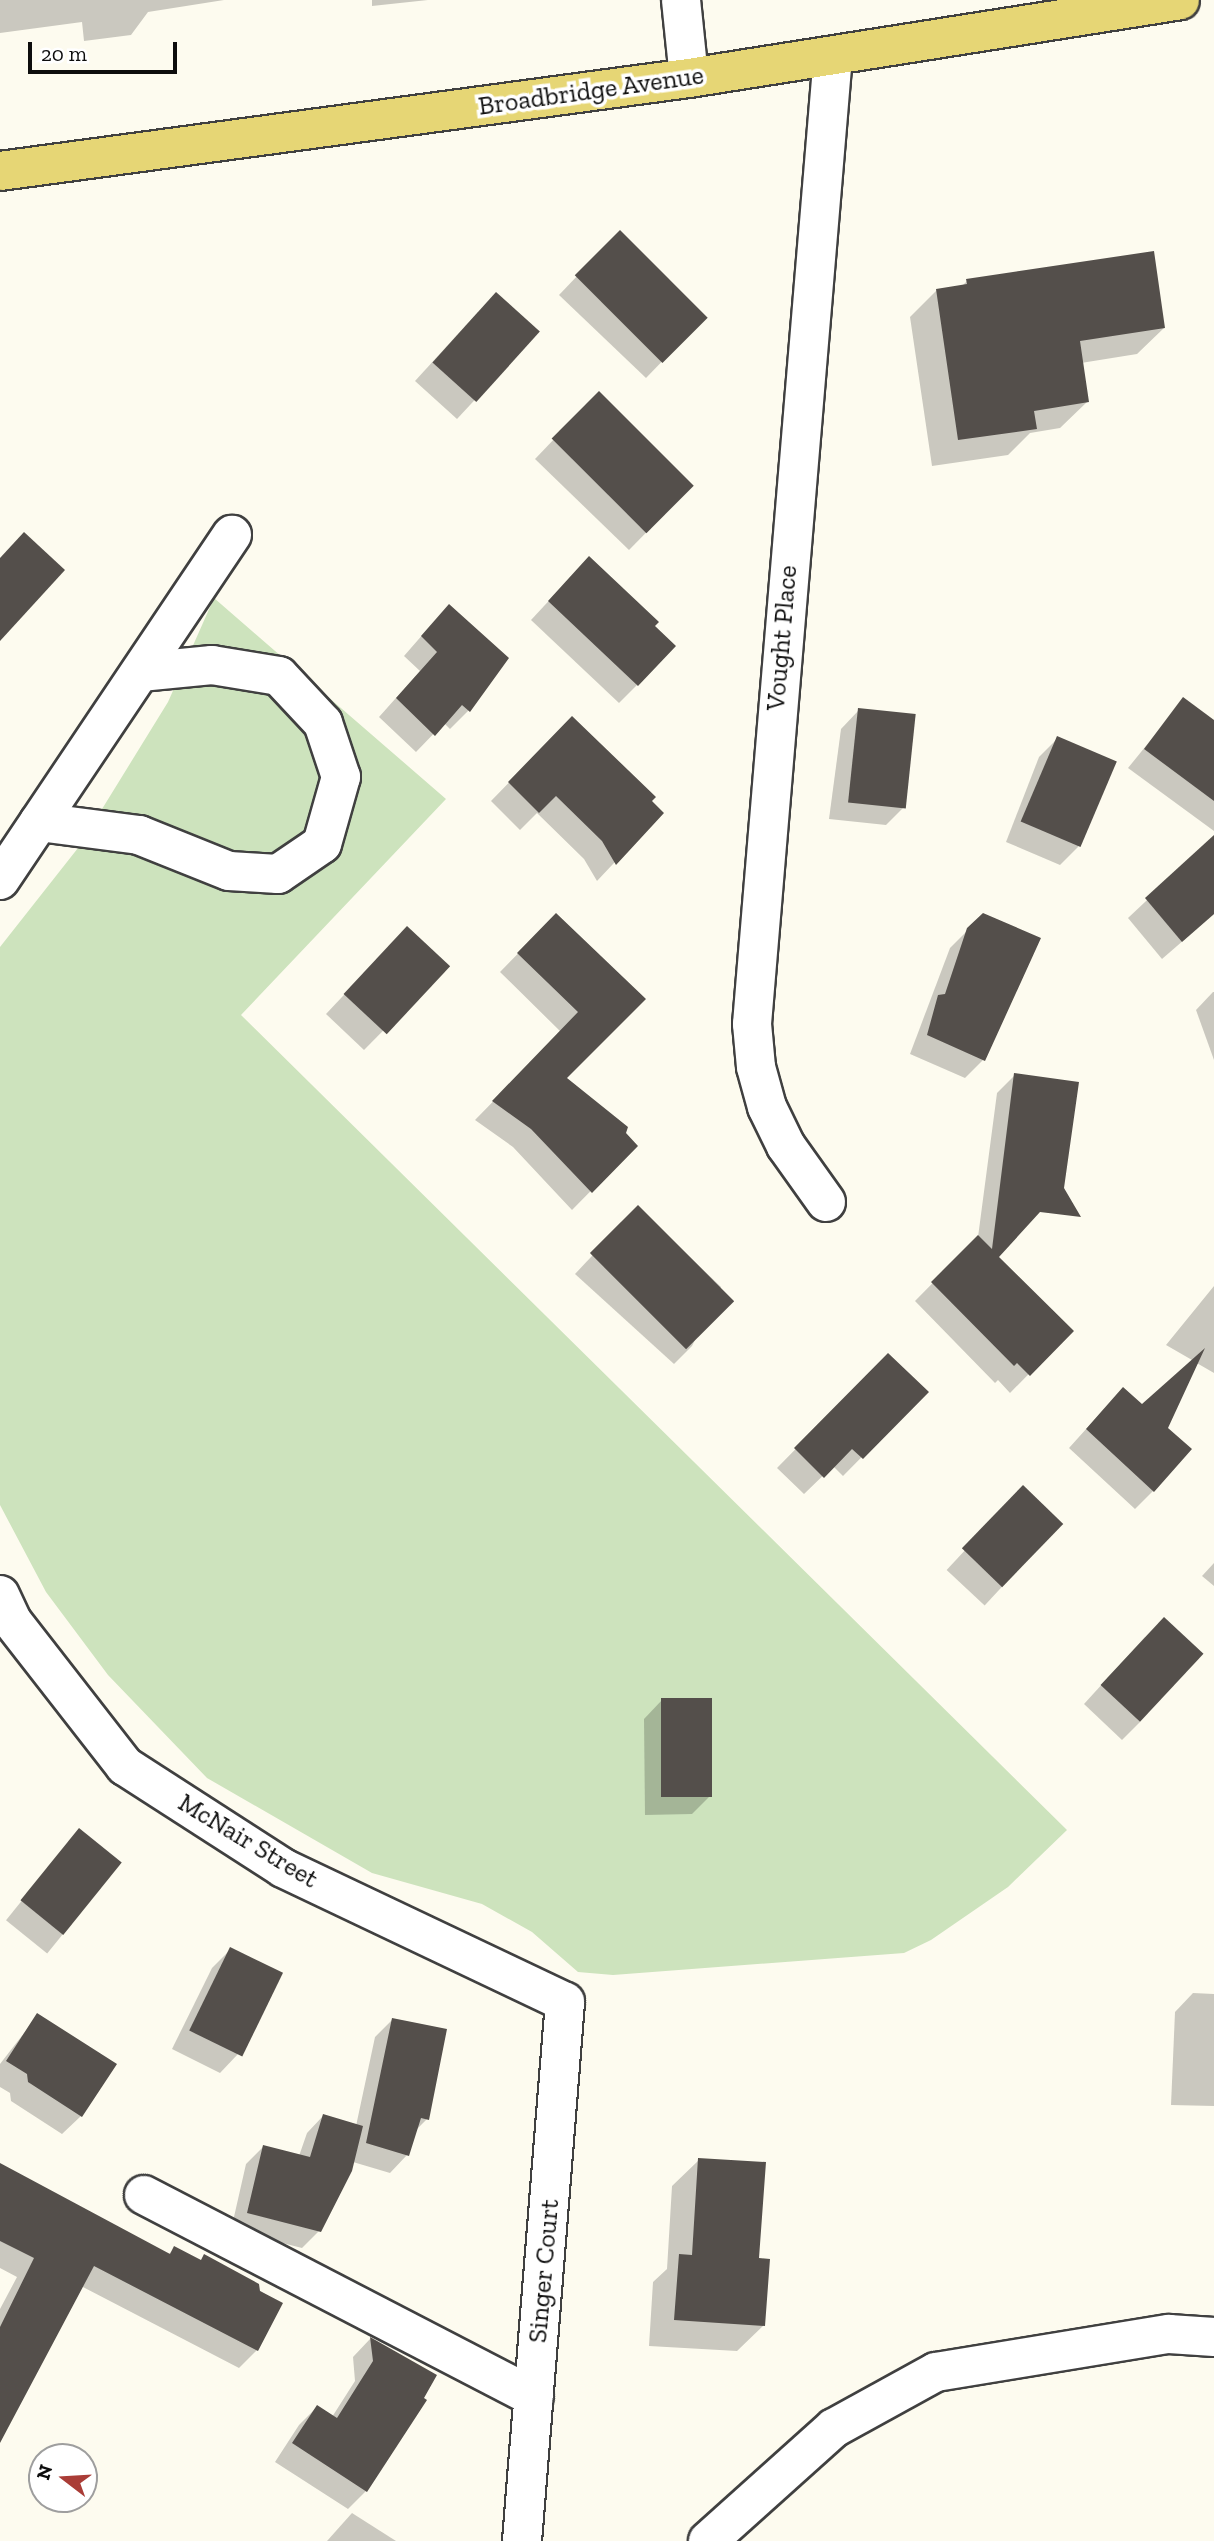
<!DOCTYPE html>
<style>
body{margin:0}
#map{position:relative;width:1214px;height:2541px;overflow:hidden;background:#fdfbef;font-family:"Zilla Slab",serif}
div>[style]{position:absolute}
.green>*{inset:0;background:#cde3bd}
.shadow>*{inset:0;background:#0003;transform-origin:0 0}
.building>*{inset:0;background:#544f4b;transform-origin:0 0}
.roads{filter:drop-shadow(2px 0 #404040) drop-shadow(-2px 0 #404040) drop-shadow(0 2px #404040) drop-shadow(0 -2px #404040)}
.minor>*{height:38px;margin:-19px;padding:0 19px;transform-origin:19px;border-radius:19px;background:#fff}
.major>*{height:38px;margin:-19px;padding:0 19px;transform-origin:19px;border-radius:19px;background:#e6d675}
span{translate:-50% -50%;white-space:nowrap;text-align:center;line-height:1.15;-webkit-text-stroke:7px #fff;paint-order:stroke}
.street-label{font-size:26px;color:#0d0d0d}
.north{position:absolute;left:28px;top:2443px;width:70px;height:70px;box-sizing:border-box;background:#fff;border:2px solid #9e9e9e;border-radius:50%;rotate:287deg;font-size:19px;font-weight:700;line-height:28px;text-align:center;color:#0d0d0d}
.north::after{content:'';display:block;margin:auto;width:24px;height:32px;background:#aa3d37;clip-path:polygon(50% 0,100% 100%,50% 72%,0 100%)}
.scale{position:absolute;left:28px;top:42px;width:149px;height:32px;box-sizing:border-box;border:4px solid #0d0d0d;border-top:0;padding-left:9px;font-size:21px;line-height:24px;white-space:nowrap;color:#0d0d0d;-webkit-text-stroke:5px #fff;paint-order:stroke}
</style>
<div id="map">
<div class="green">
<i style="clip-path:polygon(214px 598px,446px 799px,241px 1015px,1067px 1830px,1008px 1887px,931px 1940px,904px 1953px,613px 1975px,578px 1972px,532px 1932px,482px 1904px,372px 1873px,207px 1778px,108px 1675px,46px 1592px,0 1505px,0 947px,78px 848px,168px 702px)"></i>
</div>
<div class="shadow">
<i style="clip-path:polygon(0 0,224px 0,148px 12px,131px 35px,84px 41px,82px 22px,0 33px)"></i>
<i style="clip-path:polygon(372px 0,428px 0,372px 6px)"></i>
<i style="clip-path:polygon(601px 251px,704px 318px,646px 378px,559px 295px)"></i>
<i style="clip-path:polygon(967px 281px,1164px 328px,1137px 354px,1081px 363px,1087px 402px,1060px 428px,1030px 433px,1008px 455px,932px 466px,910px 317px,937px 290px,961px 287px)"></i>
<i style="clip-path:polygon(478px 312px,538px 332px,457px 419px,415px 381px)"></i>
<i style="clip-path:polygon(580px 412px,692px 486px,629px 550px,535px 459px)"></i>
<i style="clip-path:polygon(571px 577px,637px 685px,619px 703px,531px 620px)"></i>
<i style="clip-path:polygon(431px 625px,507px 658px,468px 711px,450px 729px,444px 723px,416px 752px,379px 717px,420px 671px,404px 656px)"></i>
<i style="clip-path:polygon(1184px 699px,1214px 722px,1214px 831px,1128px 768px)"></i>
<i style="clip-path:polygon(859px 710px,905px 806px,886px 825px,829px 819px,841px 729px)"></i>
<i style="clip-path:polygon(572px 718px,661px 813px,597px 881px,584px 859px,537px 813px,520px 830px,491px 801px)"></i>
<i style="clip-path:polygon(1058px 738px,1114px 763px,1078px 847px,1060px 865px,1006px 842px,1039px 757px)"></i>
<i style="clip-path:polygon(1214px 837px,1214px 914px,1162px 959px,1128px 918px)"></i>
<i style="clip-path:polygon(556px 915px,643px 999px,564px 1078px,635px 1146px,572px 1210px,513px 1147px,475px 1120px,561px 1032px,500px 972px)"></i>
<i style="clip-path:polygon(983px 915px,983px 1060px,965px 1078px,910px 1054px,950px 948px)"></i>
<i style="clip-path:polygon(389px 947px,447px 966px,364px 1050px,326px 1014px)"></i>
<i style="clip-path:polygon(1213px 992px,1214px 992px,1214px 1060px,1196px 1010px)"></i>
<i style="clip-path:polygon(1015px 1075px,1039px 1211px,997px 1257px,1071px 1331px,1010px 1393px,998px 1380px,995px 1383px,915px 1301px,978px 1237px,997px 1093px)"></i>
<i style="clip-path:polygon(638px 1207px,721px 1287px,692px 1346px,674px 1364px,575px 1274px)"></i>
<i style="clip-path:polygon(1214px 1286px,1214px 1373px,1195px 1362px,1166px 1428px,1153px 1491px,1135px 1509px,1069px 1448px,1105px 1408px,1142px 1407px,1192px 1360px,1166px 1345px)"></i>
<i style="clip-path:polygon(888px 1355px,926px 1392px,843px 1476px,833px 1466px,804px 1494px,777px 1468px)"></i>
<i style="left:1023px;top:1488px;width:52px;height:112px;rotate:43deg"></i>
<i style="clip-path:polygon(1214px 1563px,1214px 1586px,1202px 1576px)"></i>
<i style="clip-path:polygon(1145px 1637px,1140px 1722px,1122px 1740px,1084px 1704px)"></i>
<i style="clip-path:polygon(662px 1700px,710px 1796px,692px 1814px,645px 1815px,644px 1719px)"></i>
<i style="left:79px;top:1830px;width:53px;height:116px;rotate:39deg"></i>
<i style="clip-path:polygon(231px 1949px,238px 2054px,220px 2073px,172px 2049px,212px 1968px)"></i>
<i style="clip-path:polygon(1193px 1993px,1214px 1994px,1214px 2106px,1171px 2105px,1175px 2012px)"></i>
<i style="clip-path:polygon(38px 2015px,81px 2116px,62px 2134px,11px 2101px,10px 2093px,0 2087px,0 2064px)"></i>
<i style="clip-path:polygon(393px 2019px,427px 2119px,415px 2131px,407px 2155px,390px 2173px,353px 2162px,319px 2231px,302px 2248px,231px 2230px,246px 2164px,263px 2147px,299px 2156px,307px 2133px,323px 2116px,356px 2126px,375px 2037px)"></i>
<i style="clip-path:polygon(699px 2160px,757px 2260px,764px 2325px,737px 2351px,649px 2346px,653px 2282px,667px 2269px,672px 2186px)"></i>
<i style="clip-path:polygon(0 2171px,168px 2255px,175px 2248px,200px 2262px,205px 2256px,281px 2304px,257px 2350px,239px 2368px,81px 2286px,0 2441px,0 2309px,17px 2277px,0 2268px)"></i>
<i style="clip-path:polygon(370px 2339px,435px 2376px,366px 2491px,348px 2509px,275px 2462px,299px 2425px,317px 2407px,332px 2417px,355px 2381px,353px 2357px)"></i>
<i style="clip-path:polygon(352px 2513px,396px 2541px,327px 2541px)"></i>
</div>
<div class="building">
<i style="left:620px;top:230px;width:124px;height:64px;rotate:45deg"></i>
<i style="clip-path:polygon(1154px 251px,1165px 328px,1080px 341px,1089px 402px,1034px 411px,1037px 429px,958px 440px,936px 289px,967px 284px,966px 279px)"></i>
<i style="left:496px;top:292px;width:59px;height:95px;rotate:42deg"></i>
<i style="left:599px;top:391px;width:134px;height:67px;rotate:45deg"></i>
<i style="clip-path:polygon(24px 532px,65px 570px,0 641px,0 558px)"></i>
<i style="clip-path:polygon(589px 556px,659px 622px,655px 626px,676px 646px,638px 686px,548px 601px)"></i>
<i style="clip-path:polygon(449px 604px,509px 658px,470px 712px,462px 705px,435px 736px,396px 698px,437px 652px,421px 636px)"></i>
<i style="clip-path:polygon(1183px 697px,1214px 720px,1214px 801px,1144px 749px)"></i>
<i style="left:858px;top:708px;width:58px;height:95px;rotate:6deg"></i>
<i style="clip-path:polygon(572px 716px,656px 797px,652px 801px,664px 813px,616px 865px,602px 841px,556px 796px,539px 813px,508px 782px)"></i>
<i style="left:1057px;top:736px;width:65px;height:93px;rotate:23deg"></i>
<i style="clip-path:polygon(1214px 835px,1214px 914px,1182px 942px,1145px 898px)"></i>
<i style="clip-path:polygon(556px 913px,646px 999px,567px 1078px,628px 1127px,626px 1133px,638px 1146px,592px 1193px,531px 1129px,492px 1101px,578px 1012px,517px 953px)"></i>
<i style="clip-path:polygon(983px 913px,1041px 938px,985px 1061px,927px 1035px,938px 995px,945px 994px,967px 928px)"></i>
<i style="left:407px;top:926px;width:59px;height:93px;rotate:43deg"></i>
<i style="clip-path:polygon(1014px 1073px,1079px 1082px,1064px 1188px,1081px 1217px,1040px 1212px,999px 1257px,1074px 1331px,1030px 1376px,1017px 1363px,1014px 1366px,931px 1282px,978px 1235px,992px 1249px)"></i>
<i style="left:638px;top:1205px;width:136px;height:68px;rotate:45deg"></i>
<i style="clip-path:polygon(1205px 1348px,1168px 1428px,1192px 1449px,1154px 1492px,1086px 1429px,1123px 1387px,1142px 1404px)"></i>
<i style="clip-path:polygon(888px 1353px,929px 1392px,863px 1459px,852px 1449px,824px 1478px,794px 1448px)"></i>
<i style="left:1023px;top:1485px;width:56px;height:88px;rotate:44deg"></i>
<i style="left:1164px;top:1617px;width:54px;height:93px;rotate:43deg"></i>
<i style="left:661px;top:1698px;width:51px;height:99px"></i>
<i style="left:79px;top:1828px;width:55px;height:93px;rotate:39deg"></i>
<i style="left:230px;top:1947px;width:59px;height:93px;rotate:26deg"></i>
<i style="clip-path:polygon(37px 2013px,117px 2064px,82px 2117px,28px 2082px,27px 2074px,6px 2061px)"></i>
<i style="clip-path:polygon(392px 2018px,447px 2029px,429px 2120px,421px 2118px,409px 2156px,366px 2143px)"></i>
<i style="clip-path:polygon(323px 2114px,363px 2126px,352px 2171px,321px 2232px,247px 2213px,263px 2145px,310px 2157px)"></i>
<i style="clip-path:polygon(698px 2158px,766px 2162px,759px 2258px,770px 2259px,765px 2326px,674px 2320px,679px 2254px,692px 2255px)"></i>
<i style="clip-path:polygon(0 2163px,170px 2254px,174px 2246px,201px 2260px,204px 2254px,259px 2284px,260px 2291px,283px 2303px,258px 2351px,94px 2266px,0 2443px,0 2327px,34px 2258px,0 2241px)"></i>
<i style="clip-path:polygon(370px 2337px,437px 2375px,424px 2398px,427px 2400px,367px 2492px,292px 2443px,317px 2405px,337px 2418px,373px 2361px)"></i>
</div>
<div class="roads">
<div class="minor">
<i style="left:681px;top:0;width:78px;rotate:84.1deg"></i>
<i style="left:39px;top:822px;width:101px;rotate:7.4deg"></i>
<i style="left:139px;top:835px;width:97px;rotate:21.8deg"></i>
<i style="left:229px;top:871px;width:49px;rotate:3.5deg"></i>
<i style="left:278px;top:874px;width:53px;rotate:-34.3deg"></i>
<i style="left:322px;top:844px;width:70px;rotate:-74.2deg"></i>
<i style="left:341px;top:777px;width:57px;rotate:-108.4deg"></i>
<i style="left:323px;top:723px;width:64px;rotate:-133.1deg"></i>
<i style="left:279px;top:676px;width:68px;rotate:-170.7deg"></i>
<i style="left:212px;top:665px;width:72px;rotate:174.4deg"></i>
<i style="left:0;top:880px;width:416px;rotate:-56.1deg"></i>
<i style="left:826px;top:1202px;width:69px;rotate:-125.5deg"></i>
<i style="left:786px;top:1146px;width:43px;rotate:-116deg"></i>
<i style="left:767px;top:1107px;width:41px;rotate:-105.4deg"></i>
<i style="left:756px;top:1067px;width:43px;rotate:-95.3deg"></i>
<i style="left:752px;top:1024px;width:972px;rotate:-85.22deg"></i>
<i style="left:0;top:1595px;width:29px;rotate:65deg"></i>
<i style="left:12px;top:1621px;width:184px;rotate:52.1deg"></i>
<i style="left:125px;top:1766px;width:188px;rotate:32.8deg"></i>
<i style="left:283px;top:1868px;width:312px;rotate:25.4deg"></i>
<i style="left:565px;top:2002px;width:541px;rotate:94.56deg"></i>
<i style="left:144px;top:2195px;width:439px;rotate:27.4deg"></i>
<i style="left:708px;top:2541px;width:169px;rotate:-41.9deg"></i>
<i style="left:834px;top:2428px;width:116px;rotate:-28.8deg"></i>
<i style="left:936px;top:2372px;width:236px;rotate:-9.3deg"></i>
<i style="left:1169px;top:2334px;width:45px;rotate:3.8deg"></i>
</div>
<div class="major">
<i style="left:0;top:171px;width:695px;rotate:-7.69deg"></i>
<i style="left:689px;top:78px;width:497px;rotate:-9deg"></i>
</div>
</div>
<div class="street-label">
<span style="left:591px;top:91px;rotate:-8deg">Broadbridge Avenue</span>
<span style="left:782px;top:638px;rotate:-85deg">Vought Place</span>
<span style="left:248px;top:1841px;rotate:31deg">McNair Street</span>
<span style="left:544px;top:2271px;rotate:-85deg">Singer Court</span>
</div>
<div class="north">N</div>
<div class="scale">20 m</div>
</div>
